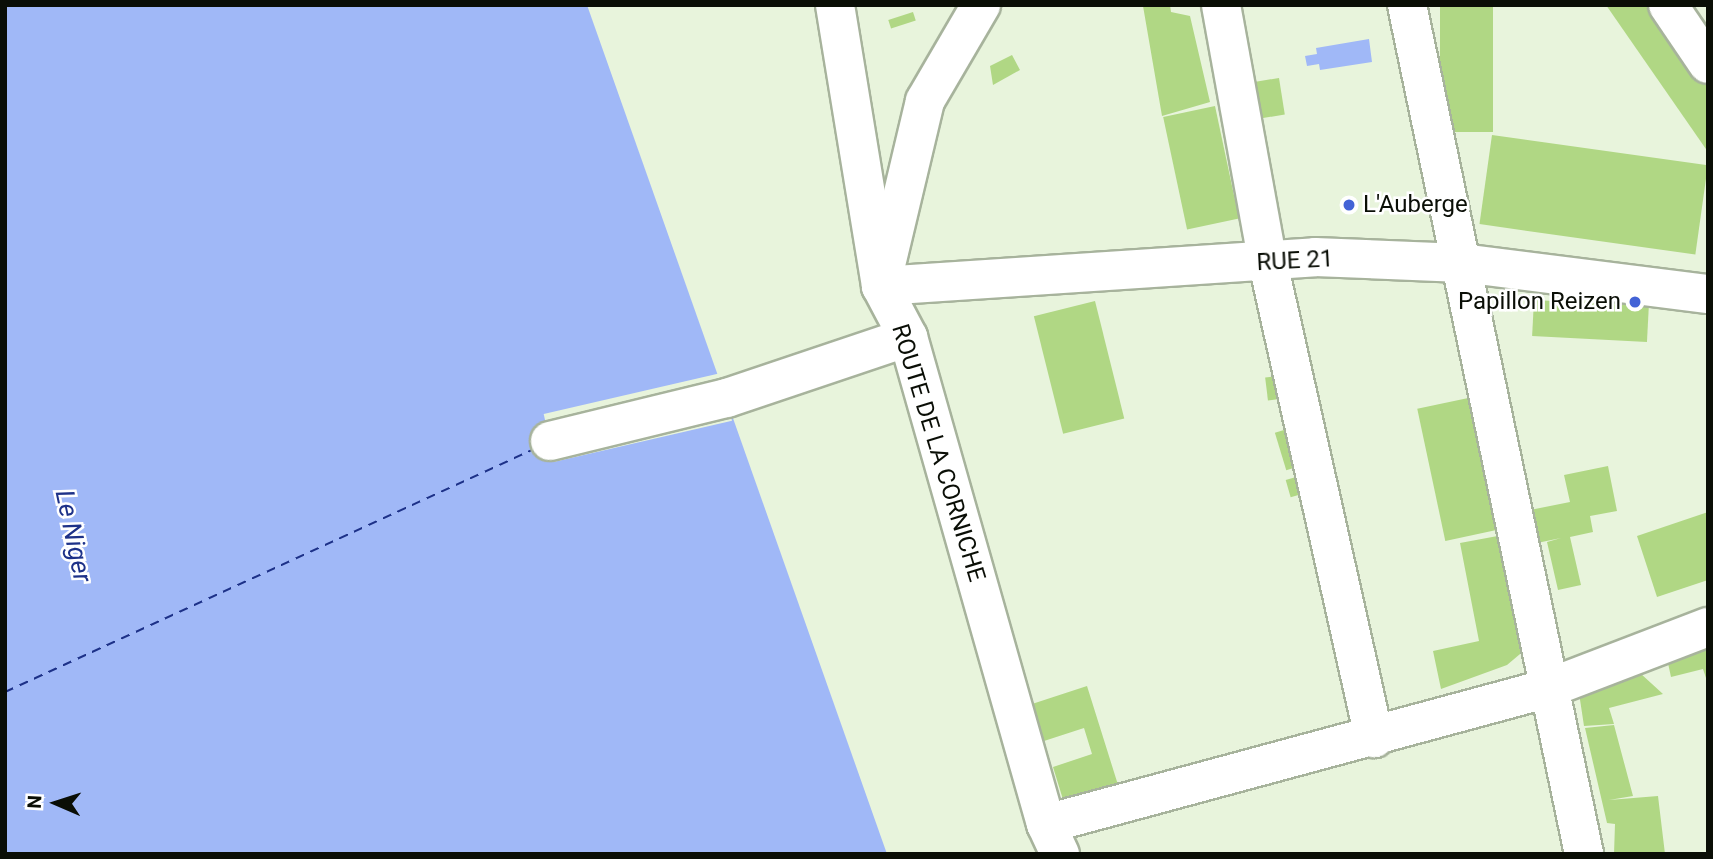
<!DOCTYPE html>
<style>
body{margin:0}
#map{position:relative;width:1713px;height:859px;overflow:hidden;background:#e8f4dc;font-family:Roboto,sans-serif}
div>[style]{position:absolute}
.water>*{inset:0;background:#a0b8f7}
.pier>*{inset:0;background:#e8f4dc;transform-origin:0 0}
.ferry>*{height:2px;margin-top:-1px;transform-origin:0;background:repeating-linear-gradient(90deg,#1d3188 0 9px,transparent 0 16px)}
.building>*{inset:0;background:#b0d784;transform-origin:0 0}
.roads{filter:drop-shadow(2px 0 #a7b39c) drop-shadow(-2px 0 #a7b39c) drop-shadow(0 2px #a7b39c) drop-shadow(0 -2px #a7b39c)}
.minor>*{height:38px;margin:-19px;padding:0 19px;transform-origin:19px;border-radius:19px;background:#fff}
.dots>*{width:19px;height:19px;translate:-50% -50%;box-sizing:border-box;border:4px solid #fff;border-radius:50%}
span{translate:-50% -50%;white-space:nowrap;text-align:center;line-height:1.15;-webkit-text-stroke:5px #fff;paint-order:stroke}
.poi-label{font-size:24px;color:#0a0e06}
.left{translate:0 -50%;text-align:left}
.right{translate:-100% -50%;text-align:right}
.street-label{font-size:24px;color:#0a0e06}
.water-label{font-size:26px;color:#1d3188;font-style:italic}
.frame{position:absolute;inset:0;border:7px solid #0a0e06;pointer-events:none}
.north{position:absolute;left:21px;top:768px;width:70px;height:70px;-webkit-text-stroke:5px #fff;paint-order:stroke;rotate:273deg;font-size:19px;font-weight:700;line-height:28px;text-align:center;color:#0a0e06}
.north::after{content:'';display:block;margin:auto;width:24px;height:32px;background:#0a0e06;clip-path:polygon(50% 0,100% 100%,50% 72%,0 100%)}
</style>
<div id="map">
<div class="water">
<i style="clip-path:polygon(5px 5px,587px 5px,887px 854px,5px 854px)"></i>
<i style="clip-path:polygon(1369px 39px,1372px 62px,1320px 70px,1319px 64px,1307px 66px,1305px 56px,1317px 54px,1316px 48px)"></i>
</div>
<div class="pier">
<i style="left:721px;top:373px;width:49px;height:182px;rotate:77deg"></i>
</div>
<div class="ferry">
<i style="left:5px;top:692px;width:582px;rotate:-24.67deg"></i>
</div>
<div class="building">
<i style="clip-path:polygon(1170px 5px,1171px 12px,1190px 16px,1210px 102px,1162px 116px,1143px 6px)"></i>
<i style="left:1440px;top:5px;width:53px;height:127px"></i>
<i style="clip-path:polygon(1606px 5px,1660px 5px,1708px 75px,1708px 152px)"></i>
<i style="left:913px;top:12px;width:9px;height:26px;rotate:72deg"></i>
<i style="clip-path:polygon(1012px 55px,1020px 70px,993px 85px,990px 66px)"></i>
<i style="left:1279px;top:78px;width:37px;height:25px;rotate:81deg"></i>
<i style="left:1215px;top:106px;width:115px;height:53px;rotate:78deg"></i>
<i style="left:1492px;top:135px;width:218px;height:90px;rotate:8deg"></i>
<i style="left:1534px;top:300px;width:115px;height:36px;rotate:3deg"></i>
<i style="left:1095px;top:301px;width:121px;height:63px;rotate:76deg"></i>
<i style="left:1286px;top:375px;width:23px;height:21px;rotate:83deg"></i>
<i style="left:1473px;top:397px;width:135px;height:57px;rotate:78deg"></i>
<i style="left:1294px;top:427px;width:39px;height:20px;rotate:73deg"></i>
<i style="clip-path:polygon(1608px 466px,1617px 511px,1590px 516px,1593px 532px,1570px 537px,1581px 585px,1558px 590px,1547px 542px,1561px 538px,1537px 543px,1530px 510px,1570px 502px,1564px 475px)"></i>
<i style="left:1303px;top:475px;width:18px;height:18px;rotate:74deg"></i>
<i style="clip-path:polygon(1708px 512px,1708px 580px,1657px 597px,1637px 536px)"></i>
<i style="clip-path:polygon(1503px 535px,1526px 649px,1507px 665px,1441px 689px,1433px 651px,1479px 641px,1460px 543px)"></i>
<i style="clip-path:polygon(1708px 645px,1708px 684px,1703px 669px,1671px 677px,1666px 654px)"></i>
<i style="clip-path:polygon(1629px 663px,1663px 694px,1609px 708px,1614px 724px,1584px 726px,1579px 693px)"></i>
<i style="clip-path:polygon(1087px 686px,1119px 788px,1065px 806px,1053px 767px,1092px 754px,1084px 728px,1044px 741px,1032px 704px)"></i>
<i style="clip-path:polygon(1614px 725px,1633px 796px,1609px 800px,1658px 796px,1665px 854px,1614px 854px,1615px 824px,1607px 823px,1585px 728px)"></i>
</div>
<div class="roads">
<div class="minor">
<i style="left:835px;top:5px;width:285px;rotate:80.7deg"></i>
<i style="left:881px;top:286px;width:58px;rotate:62.1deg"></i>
<i style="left:908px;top:337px;width:506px;rotate:74.18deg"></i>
<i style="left:1046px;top:824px;width:33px;rotate:65deg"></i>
<i style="left:981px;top:5px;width:111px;rotate:120.3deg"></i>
<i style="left:925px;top:101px;width:190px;rotate:103.4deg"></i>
<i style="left:881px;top:286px;width:435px;rotate:-3.8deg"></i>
<i style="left:1315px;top:257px;width:147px;rotate:2.3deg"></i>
<i style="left:1462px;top:263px;width:248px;rotate:7.2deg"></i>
<i style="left:1221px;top:5px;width:262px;rotate:79.7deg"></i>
<i style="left:1268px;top:263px;width:487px;rotate:77.4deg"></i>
<i style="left:1407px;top:5px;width:867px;rotate:78.22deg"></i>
<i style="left:1668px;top:5px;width:71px;rotate:55.9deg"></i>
<i style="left:550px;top:441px;width:182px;rotate:-13.7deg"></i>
<i style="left:727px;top:398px;width:191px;rotate:-18.6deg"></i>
<i style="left:1046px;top:824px;width:521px;rotate:-15.13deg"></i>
<i style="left:1549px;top:688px;width:170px;rotate:-21deg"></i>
</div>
</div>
<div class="dots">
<i style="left:1349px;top:205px;background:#4363d6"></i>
<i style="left:1635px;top:302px;background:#4363d6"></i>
</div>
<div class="poi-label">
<span class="left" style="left:1363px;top:205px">L'Auberge</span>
<span class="right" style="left:1621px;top:302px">Papillon Reizen</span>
</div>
<div class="street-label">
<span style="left:1295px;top:261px;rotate:-3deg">RUE 21</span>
<span style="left:938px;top:453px;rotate:73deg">ROUTE DE LA CORNICHE</span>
</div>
<div class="water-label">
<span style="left:73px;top:536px;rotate:78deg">Le Niger</span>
</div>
<div class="frame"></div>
<div class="north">N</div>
</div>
